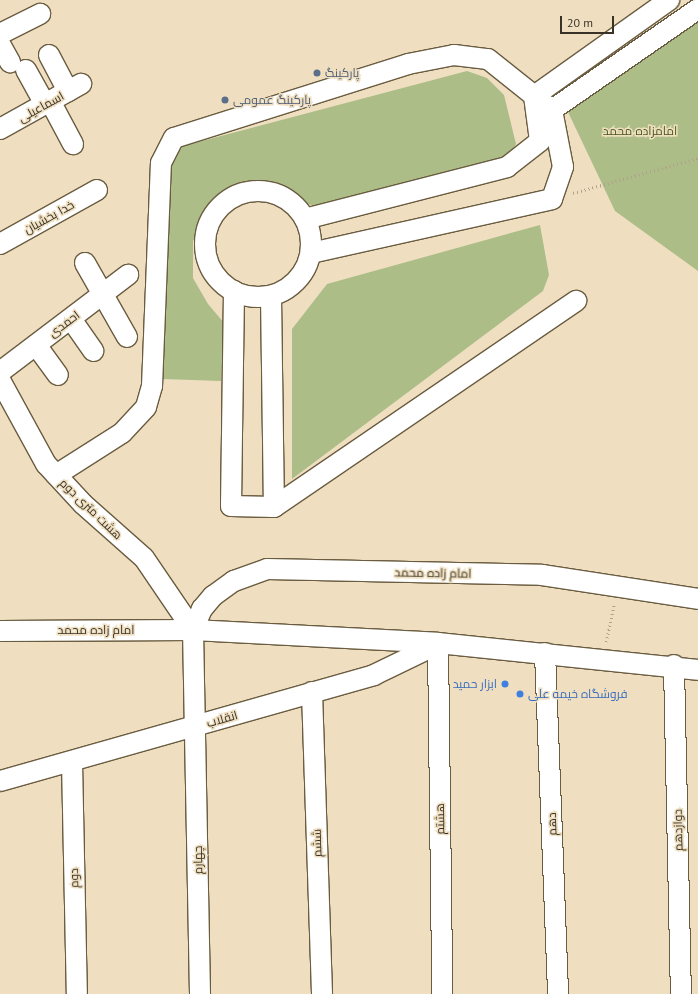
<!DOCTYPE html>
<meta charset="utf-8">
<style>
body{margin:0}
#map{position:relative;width:698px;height:994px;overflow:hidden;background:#efdfc0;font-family:"PT Sans",Cairo,sans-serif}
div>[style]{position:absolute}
.green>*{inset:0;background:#acbd88}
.path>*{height:2.5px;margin-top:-1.25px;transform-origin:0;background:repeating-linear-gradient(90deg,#afa28a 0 1px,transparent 0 4px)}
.roads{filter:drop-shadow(1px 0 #6a5c40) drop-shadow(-1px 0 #6a5c40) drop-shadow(0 1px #6a5c40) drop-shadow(0 -1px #6a5c40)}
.minor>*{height:20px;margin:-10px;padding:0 10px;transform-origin:10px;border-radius:10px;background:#fff}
.minor>.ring{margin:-10px;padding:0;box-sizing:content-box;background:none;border:20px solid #fff;border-radius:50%}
.dots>*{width:11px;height:11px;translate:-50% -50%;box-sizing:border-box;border:2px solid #efdfc0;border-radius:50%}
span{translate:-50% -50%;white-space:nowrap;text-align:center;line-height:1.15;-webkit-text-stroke:3px #efdfc0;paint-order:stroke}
.service-label{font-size:12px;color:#4e5e75}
.left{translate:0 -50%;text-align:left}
.street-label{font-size:12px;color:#393327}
.park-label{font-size:12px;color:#475717}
.shop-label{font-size:12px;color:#366cbe}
.right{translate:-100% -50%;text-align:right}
.scale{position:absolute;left:560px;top:16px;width:54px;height:18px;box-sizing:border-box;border:2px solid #393327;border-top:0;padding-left:5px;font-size:12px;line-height:14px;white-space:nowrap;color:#393327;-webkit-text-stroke:3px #efdfc0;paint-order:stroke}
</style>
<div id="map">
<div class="green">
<i style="clip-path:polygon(698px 21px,698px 271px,615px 211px,568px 112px)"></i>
<i style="clip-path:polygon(467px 71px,487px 78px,504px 95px,516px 144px,508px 159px,318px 208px,265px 186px,236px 190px,212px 211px,193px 241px,193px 278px,208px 304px,225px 324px,221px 381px,162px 379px,171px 163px,183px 146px)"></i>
<i style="clip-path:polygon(540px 225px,549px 275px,543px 291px,292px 479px,292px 329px,327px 284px)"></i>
</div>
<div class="path">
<i style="left:573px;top:193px;width:130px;rotate:-15.6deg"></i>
<i style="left:606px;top:642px;width:39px;rotate:-78deg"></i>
</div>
<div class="roads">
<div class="minor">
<i style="left:0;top:34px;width:45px;rotate:-26.6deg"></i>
<i style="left:0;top:44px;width:21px;rotate:61deg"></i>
<i style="left:49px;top:55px;width:41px;rotate:62.2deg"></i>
<i style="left:26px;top:70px;width:39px;rotate:61deg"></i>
<i style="left:534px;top:96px;width:166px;rotate:-35.4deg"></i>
<i style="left:50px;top:101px;width:49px;rotate:61.9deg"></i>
<i style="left:0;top:129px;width:93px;rotate:-29.1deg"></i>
<i class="ring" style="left:205px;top:191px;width:86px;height:86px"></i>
<i style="left:305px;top:219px;width:209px;rotate:-14.4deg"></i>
<i style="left:507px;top:167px;width:42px;rotate:-38.2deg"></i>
<i style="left:540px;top:141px;width:45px;rotate:-97.6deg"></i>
<i style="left:0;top:244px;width:111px;rotate:-29.1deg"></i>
<i style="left:311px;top:253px;width:247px;rotate:-12.6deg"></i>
<i style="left:552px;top:199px;width:34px;rotate:-71deg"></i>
<i style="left:563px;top:167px;width:58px;rotate:-100.9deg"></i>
<i style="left:552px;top:110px;width:178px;rotate:-34.7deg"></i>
<i style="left:85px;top:263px;width:85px;rotate:60.4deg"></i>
<i style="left:234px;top:291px;width:215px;rotate:90.8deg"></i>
<i style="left:231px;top:506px;width:43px;rotate:1.3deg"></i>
<i style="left:274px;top:507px;width:366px;rotate:-34.3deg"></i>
<i style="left:271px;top:296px;width:211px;rotate:89.2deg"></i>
<i style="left:71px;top:319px;width:39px;rotate:55deg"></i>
<i style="left:36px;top:345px;width:37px;rotate:54deg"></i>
<i style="left:0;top:372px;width:161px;rotate:-37.2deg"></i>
<i style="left:0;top:380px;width:96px;rotate:61.3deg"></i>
<i style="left:46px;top:464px;width:54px;rotate:47.2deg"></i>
<i style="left:83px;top:504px;width:81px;rotate:41.5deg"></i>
<i style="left:144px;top:558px;width:87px;rotate:55.8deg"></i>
<i style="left:56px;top:475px;width:78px;rotate:-32.5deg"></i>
<i style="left:122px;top:433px;width:35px;rotate:-47deg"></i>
<i style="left:146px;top:407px;width:22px;rotate:-74deg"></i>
<i style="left:152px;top:386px;width:223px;rotate:-87.7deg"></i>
<i style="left:161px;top:163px;width:28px;rotate:-63deg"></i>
<i style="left:174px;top:138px;width:245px;rotate:-17.5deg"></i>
<i style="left:408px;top:64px;width:47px;rotate:-11.1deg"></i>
<i style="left:454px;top:55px;width:34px;rotate:7deg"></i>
<i style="left:488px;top:59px;width:82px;rotate:38.6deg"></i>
<i style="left:0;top:631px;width:193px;rotate:-0.3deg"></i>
<i style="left:193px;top:630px;width:245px;rotate:3deg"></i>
<i style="left:438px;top:643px;width:261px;rotate:5.9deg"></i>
<i style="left:438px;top:643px;width:351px;rotate:89.3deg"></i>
<i style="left:545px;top:653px;width:341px;rotate:87.8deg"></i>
<i style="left:674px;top:665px;width:329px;rotate:88.8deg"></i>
<i style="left:312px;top:692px;width:302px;rotate:88.1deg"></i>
<i style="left:72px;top:762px;width:232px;rotate:88.8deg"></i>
<i style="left:0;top:781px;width:389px;rotate:-15.8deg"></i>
<i style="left:374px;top:675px;width:69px;rotate:-25.8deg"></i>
<i style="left:200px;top:994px;width:364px;rotate:-91.1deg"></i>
<i style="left:193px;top:630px;width:23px;rotate:-67deg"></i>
<i style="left:202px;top:609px;width:17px;rotate:-50deg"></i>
<i style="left:213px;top:596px;width:26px;rotate:-36deg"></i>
<i style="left:234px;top:581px;width:35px;rotate:-20deg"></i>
<i style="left:267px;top:569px;width:275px;rotate:1.2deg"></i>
<i style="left:542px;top:575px;width:158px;rotate:8.7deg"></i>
</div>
</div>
<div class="dots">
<i style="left:317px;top:73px;background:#5c6f8a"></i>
<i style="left:225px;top:100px;background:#5c6f8a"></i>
<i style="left:505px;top:684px;background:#3f7fe0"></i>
<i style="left:520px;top:694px;background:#3f7fe0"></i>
</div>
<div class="service-label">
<span class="left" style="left:325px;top:73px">پارکینگ</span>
<span class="left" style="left:233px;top:100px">پارکینگ عمومی</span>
</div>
<div class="street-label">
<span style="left:41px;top:107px;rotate:-29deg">اسماعیلی</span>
<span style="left:49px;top:217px;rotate:-29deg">خدا بخشیان</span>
<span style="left:64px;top:324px;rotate:-37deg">احمدی</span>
<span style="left:91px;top:509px;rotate:44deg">هشت متری دوم</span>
<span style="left:433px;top:573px;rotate:1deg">امام زاده محمد</span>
<span style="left:96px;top:630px">امام زاده محمد</span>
<span style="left:222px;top:719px;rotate:-16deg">انقلاب</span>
<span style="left:440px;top:819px;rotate:-91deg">هشتم</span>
<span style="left:552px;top:824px;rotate:-92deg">دهم</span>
<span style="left:678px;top:830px;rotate:-91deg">دوازدهم</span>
<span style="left:317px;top:843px;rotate:-92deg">ششم</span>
<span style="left:198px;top:860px;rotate:-91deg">چهارم</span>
<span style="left:74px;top:878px;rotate:-91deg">دوم</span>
</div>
<div class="park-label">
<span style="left:640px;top:131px">امامزاده محمد</span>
</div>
<div class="shop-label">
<span class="right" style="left:497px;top:684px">ابزار حمید</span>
<span class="left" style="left:528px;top:694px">فروشگاه خیمه علی</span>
</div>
<div class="scale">20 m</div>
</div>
